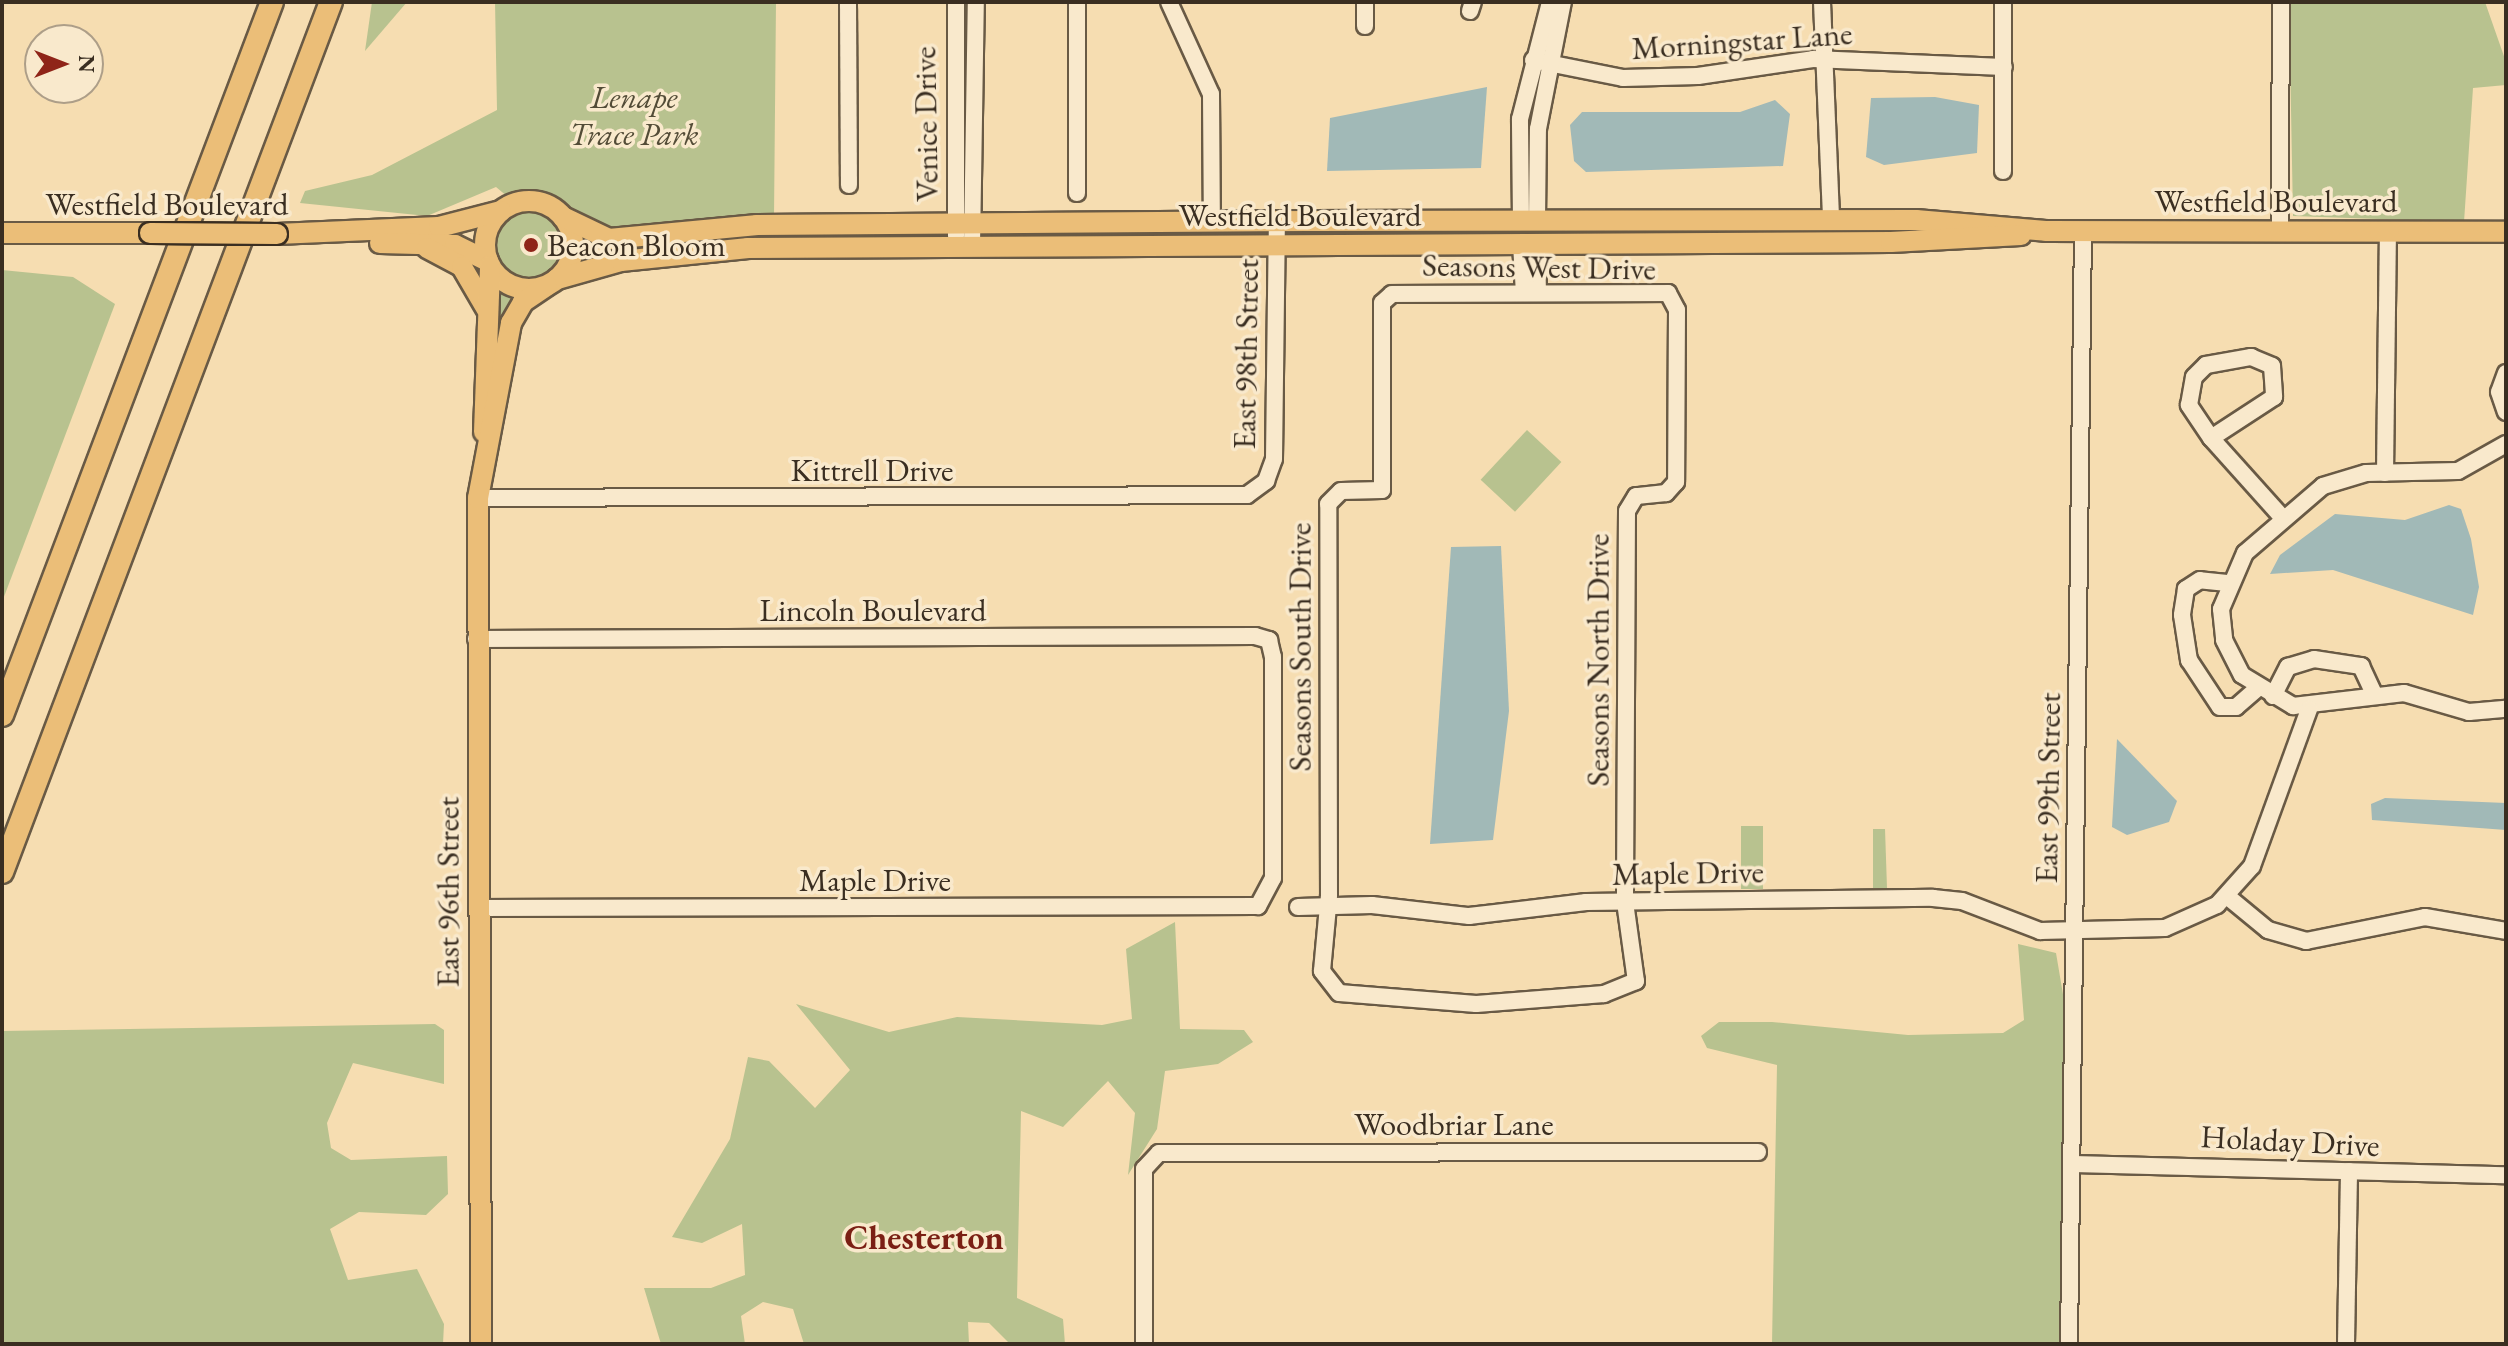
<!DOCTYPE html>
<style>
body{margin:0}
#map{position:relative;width:2508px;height:1346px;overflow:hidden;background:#f6ddb1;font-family:"EB Garamond",serif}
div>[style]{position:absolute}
.green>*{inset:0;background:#b8c28f;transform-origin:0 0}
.round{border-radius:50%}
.water>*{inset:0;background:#a1b9b7}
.roads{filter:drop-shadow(2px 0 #695a45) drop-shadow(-2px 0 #695a45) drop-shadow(0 2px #695a45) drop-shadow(0 -2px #695a45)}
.minor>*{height:16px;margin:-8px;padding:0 8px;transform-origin:8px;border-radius:8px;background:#f9e9cc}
.major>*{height:20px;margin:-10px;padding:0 10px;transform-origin:10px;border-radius:10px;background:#ebbe78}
.major>.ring{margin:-10px;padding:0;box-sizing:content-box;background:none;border:20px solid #ebbe78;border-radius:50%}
.highway>*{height:22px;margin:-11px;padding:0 11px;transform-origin:11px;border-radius:11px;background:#ebbe78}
.bridges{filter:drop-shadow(2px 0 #3a2e21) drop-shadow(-2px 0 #3a2e21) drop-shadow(0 2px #3a2e21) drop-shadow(0 -2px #3a2e21)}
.major-bridge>*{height:20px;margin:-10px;padding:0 10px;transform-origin:10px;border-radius:10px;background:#ebbe78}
.dots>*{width:22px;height:22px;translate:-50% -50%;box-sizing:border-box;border:4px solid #f9e9cc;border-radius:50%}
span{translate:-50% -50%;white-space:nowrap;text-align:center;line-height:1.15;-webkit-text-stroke:7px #f9e9cc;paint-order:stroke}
.street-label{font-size:32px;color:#3a2e21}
.park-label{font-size:32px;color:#534c37;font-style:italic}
.poi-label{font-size:32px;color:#3a2e21}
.left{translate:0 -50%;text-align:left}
.neighbourhood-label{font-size:34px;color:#7a1f14;font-weight:700}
.frame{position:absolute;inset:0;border:4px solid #3a2e21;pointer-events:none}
.north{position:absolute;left:24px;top:24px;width:80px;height:80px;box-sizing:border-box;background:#f9e9cc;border:2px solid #ad9e88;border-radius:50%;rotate:90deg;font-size:22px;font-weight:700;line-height:32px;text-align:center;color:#3a2e21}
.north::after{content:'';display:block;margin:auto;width:28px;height:36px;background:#8f2418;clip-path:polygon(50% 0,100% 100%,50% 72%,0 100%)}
</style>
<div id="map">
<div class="green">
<i style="clip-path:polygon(372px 2px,407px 2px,365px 51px)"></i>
<i style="clip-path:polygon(495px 2px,776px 2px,774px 217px,613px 233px,552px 198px,508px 197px,496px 187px,427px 216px,300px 203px,305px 191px,372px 175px,497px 110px)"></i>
<i style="clip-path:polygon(2289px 2px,2485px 2px,2506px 62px,2506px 85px,2473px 88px,2464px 222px,2293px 216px)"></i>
<i class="round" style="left:495px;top:211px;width:68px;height:68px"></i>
<i style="clip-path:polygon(735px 232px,879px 232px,604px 257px,603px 245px)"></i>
<i class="round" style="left:578px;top:242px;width:20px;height:20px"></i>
<i style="clip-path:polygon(2px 270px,73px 277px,115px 304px,2px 602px)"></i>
<i style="clip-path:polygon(499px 287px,519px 295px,491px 405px)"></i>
<i style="left:1527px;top:430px;width:47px;height:68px;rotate:43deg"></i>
<i style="left:1741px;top:826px;width:22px;height:63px"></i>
<i style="clip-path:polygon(1873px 829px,1885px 829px,1887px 888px,1873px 888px)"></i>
<i style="clip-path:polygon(1175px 922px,1180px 1029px,1244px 1030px,1253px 1042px,1218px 1064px,1165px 1071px,1157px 1129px,1128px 1175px,1135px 1113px,1108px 1081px,1063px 1127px,1021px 1111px,1017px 1298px,1063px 1319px,1065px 1344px,1010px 1344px,989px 1323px,968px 1322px,969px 1344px,804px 1344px,793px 1309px,763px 1302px,741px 1316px,745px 1344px,661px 1344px,644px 1288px,711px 1288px,745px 1275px,742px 1224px,702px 1243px,672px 1237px,730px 1139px,748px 1057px,769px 1061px,815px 1108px,850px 1070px,796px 1004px,889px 1032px,957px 1017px,1102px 1025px,1132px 1019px,1126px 949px)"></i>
<i style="clip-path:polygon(2018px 944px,2056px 953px,2067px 1018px,2062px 1344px,1772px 1344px,1777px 1065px,1707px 1048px,1701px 1036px,1719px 1022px,1772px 1022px,1908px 1035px,2003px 1033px,2024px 1020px)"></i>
<i style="clip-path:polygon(435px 1024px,444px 1030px,444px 1084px,353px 1063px,327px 1123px,331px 1148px,351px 1160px,447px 1156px,448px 1194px,426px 1215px,359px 1212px,330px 1229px,348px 1280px,417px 1269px,444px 1324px,443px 1344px,2px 1344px,2px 1031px)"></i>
</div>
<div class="water">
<i style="clip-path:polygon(1487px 87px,1481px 168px,1327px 171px,1330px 118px)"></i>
<i style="clip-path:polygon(1935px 97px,1979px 105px,1977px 153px,1884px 165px,1866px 157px,1871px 98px)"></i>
<i style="clip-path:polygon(1775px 100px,1790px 114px,1783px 166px,1586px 172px,1574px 161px,1570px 125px,1582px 112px,1740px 112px)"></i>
<i style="clip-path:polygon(2449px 505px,2461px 509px,2471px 539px,2479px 587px,2473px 615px,2333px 570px,2270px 574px,2280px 555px,2335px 514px,2405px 520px)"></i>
<i style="clip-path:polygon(1501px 546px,1509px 711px,1493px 840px,1430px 844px,1451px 547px)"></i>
<i style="clip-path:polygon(2117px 739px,2177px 801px,2169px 822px,2127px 835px,2112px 827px)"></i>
<i style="clip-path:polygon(2385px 798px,2506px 803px,2506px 830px,2372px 820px,2371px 804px)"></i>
</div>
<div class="roads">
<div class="minor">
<i style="left:848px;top:2px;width:183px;rotate:89.7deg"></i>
<i style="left:1169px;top:2px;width:101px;rotate:65.5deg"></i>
<i style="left:1211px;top:94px;width:129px;rotate:89.6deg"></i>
<i style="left:1822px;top:2px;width:218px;rotate:87.6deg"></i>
<i style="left:2003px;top:2px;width:169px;rotate:90deg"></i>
<i style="left:1470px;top:11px;width:9px;rotate:-72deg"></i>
<i style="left:1365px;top:26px;width:24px;rotate:-90deg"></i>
<i style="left:1533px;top:60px;width:92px;rotate:11.3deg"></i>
<i style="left:1623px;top:78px;width:75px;rotate:-1.5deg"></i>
<i style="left:1698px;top:76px;width:116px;rotate:-8.4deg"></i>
<i style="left:1813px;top:59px;width:191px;rotate:2.4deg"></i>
<i style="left:1077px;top:193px;width:191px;rotate:-90deg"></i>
<i style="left:1521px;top:220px;width:101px;rotate:-90.6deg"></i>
<i style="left:1520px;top:119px;width:121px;rotate:-75.6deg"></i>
<i style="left:1537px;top:220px;width:91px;rotate:-89.4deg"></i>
<i style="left:1538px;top:129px;width:129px;rotate:-78.9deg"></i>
<i style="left:2280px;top:232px;width:230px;rotate:-89.8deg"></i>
<i style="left:956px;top:236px;width:234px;rotate:-90deg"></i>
<i style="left:1537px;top:243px;width:50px;rotate:88.9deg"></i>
<i style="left:1521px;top:244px;width:49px;rotate:86.5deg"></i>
<i style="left:972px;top:245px;width:243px;rotate:-89.1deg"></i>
<i style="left:1668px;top:293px;width:19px;rotate:62deg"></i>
<i style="left:1677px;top:310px;width:172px;rotate:90.3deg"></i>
<i style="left:1676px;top:482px;width:15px;rotate:132deg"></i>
<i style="left:1666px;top:493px;width:30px;rotate:174deg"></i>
<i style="left:1636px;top:496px;width:17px;rotate:121deg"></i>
<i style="left:1627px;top:511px;width:391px;rotate:90.3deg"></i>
<i style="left:1625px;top:902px;width:80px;rotate:82.1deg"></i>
<i style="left:1636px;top:981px;width:35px;rotate:158deg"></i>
<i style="left:1604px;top:994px;width:128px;rotate:175.5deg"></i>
<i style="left:1476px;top:1004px;width:137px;rotate:-175.4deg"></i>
<i style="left:1339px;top:993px;width:28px;rotate:-128deg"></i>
<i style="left:1322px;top:971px;width:76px;rotate:-84.7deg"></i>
<i style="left:1329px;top:895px;width:391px;rotate:-90.1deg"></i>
<i style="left:1328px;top:504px;width:18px;rotate:-45deg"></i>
<i style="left:1341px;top:491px;width:41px;rotate:-1.4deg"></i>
<i style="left:1382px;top:490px;width:187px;rotate:-90deg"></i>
<i style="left:1382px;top:303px;width:13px;rotate:-42deg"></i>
<i style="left:1392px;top:294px;width:276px;rotate:-0.2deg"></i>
<i style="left:2251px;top:357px;width:23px;rotate:23deg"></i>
<i style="left:2272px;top:366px;width:31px;rotate:86deg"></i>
<i style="left:2274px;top:397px;width:75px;rotate:146.9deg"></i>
<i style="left:2211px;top:438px;width:40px;rotate:-124deg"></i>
<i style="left:2189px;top:405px;width:28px;rotate:-80deg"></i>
<i style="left:2194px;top:377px;width:17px;rotate:-45deg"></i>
<i style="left:2206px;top:365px;width:46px;rotate:-10.1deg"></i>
<i style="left:2506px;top:373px;width:20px;rotate:110deg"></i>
<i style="left:2499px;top:392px;width:21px;rotate:71deg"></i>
<i style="left:2211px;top:438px;width:106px;rotate:48.1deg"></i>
<i style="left:2506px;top:444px;width:55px;rotate:150.6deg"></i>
<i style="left:2458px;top:471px;width:92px;rotate:178.8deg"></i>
<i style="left:2366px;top:473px;width:45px;rotate:163.2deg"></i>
<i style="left:2323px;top:486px;width:103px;rotate:139.3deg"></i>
<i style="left:2245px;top:553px;width:61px;rotate:113.2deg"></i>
<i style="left:2221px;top:609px;width:31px;rotate:84deg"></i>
<i style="left:2224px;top:640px;width:39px;rotate:63deg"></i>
<i style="left:2242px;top:675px;width:60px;rotate:31.3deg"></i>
<i style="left:2293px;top:706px;width:112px;rotate:-6.7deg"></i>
<i style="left:2404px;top:693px;width:68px;rotate:16.3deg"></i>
<i style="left:2469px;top:712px;width:37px;rotate:-5deg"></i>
<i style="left:2385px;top:473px;width:241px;rotate:-89.3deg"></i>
<i style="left:478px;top:498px;width:769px;rotate:-0.22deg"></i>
<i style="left:1247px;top:495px;width:24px;rotate:-36deg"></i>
<i style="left:1266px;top:481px;width:23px;rotate:-70deg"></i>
<i style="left:1274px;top:459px;width:237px;rotate:-89.3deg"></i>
<i style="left:2227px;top:583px;width:27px;rotate:-174deg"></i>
<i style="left:2200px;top:580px;width:17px;rotate:147deg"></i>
<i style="left:2186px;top:589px;width:26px;rotate:99deg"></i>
<i style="left:2182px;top:615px;width:46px;rotate:81.2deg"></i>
<i style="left:2189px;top:660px;width:56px;rotate:56.6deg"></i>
<i style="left:2220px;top:707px;width:16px"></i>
<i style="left:2236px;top:707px;width:28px;rotate:-41deg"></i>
<i style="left:476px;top:639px;width:779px;rotate:-0.22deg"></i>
<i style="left:1255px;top:636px;width:15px;rotate:16deg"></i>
<i style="left:1269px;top:640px;width:17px;rotate:77deg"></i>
<i style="left:1273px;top:657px;width:221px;rotate:90deg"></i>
<i style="left:1273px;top:878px;width:32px;rotate:118deg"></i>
<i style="left:1258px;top:906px;width:779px;rotate:179.85deg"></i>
<i style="left:2273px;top:696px;width:33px;rotate:-63deg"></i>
<i style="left:2288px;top:667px;width:27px;rotate:-17deg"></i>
<i style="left:2314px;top:659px;width:48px;rotate:8.5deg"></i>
<i style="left:2361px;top:666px;width:33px;rotate:65deg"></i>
<i style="left:2228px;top:897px;width:52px;rotate:39.5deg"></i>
<i style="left:2268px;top:930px;width:40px;rotate:16deg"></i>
<i style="left:2306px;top:941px;width:121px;rotate:-11.4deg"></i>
<i style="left:2425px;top:917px;width:82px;rotate:9.8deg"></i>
<i style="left:1298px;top:907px;width:74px;rotate:-1.5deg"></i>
<i style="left:1372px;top:905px;width:98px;rotate:6.5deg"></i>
<i style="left:1469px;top:916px;width:118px;rotate:-6.8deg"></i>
<i style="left:1586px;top:902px;width:347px;rotate:-0.7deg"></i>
<i style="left:1933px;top:898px;width:29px;rotate:6deg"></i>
<i style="left:1962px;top:901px;width:84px;rotate:21deg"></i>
<i style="left:2040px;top:931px;width:125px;rotate:-1.4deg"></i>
<i style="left:2165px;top:928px;width:57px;rotate:-23.9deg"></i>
<i style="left:2217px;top:905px;width:52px;rotate:-48.1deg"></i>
<i style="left:2252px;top:866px;width:167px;rotate:-70deg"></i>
<i style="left:2072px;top:1164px;width:434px;rotate:1.5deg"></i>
<i style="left:1144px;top:1344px;width:175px;rotate:-90deg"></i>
<i style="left:1144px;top:1169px;width:22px;rotate:-47deg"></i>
<i style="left:1159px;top:1153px;width:599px;rotate:-0.1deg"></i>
<i style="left:2069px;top:1344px;width:1112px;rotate:-89.28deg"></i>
<i style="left:2346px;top:1344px;width:173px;rotate:-89deg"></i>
</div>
<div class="major">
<i class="ring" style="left:485px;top:201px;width:68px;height:68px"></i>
<i style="left:563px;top:217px;width:51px;rotate:25.6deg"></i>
<i style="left:609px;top:239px;width:149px;rotate:-5.4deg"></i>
<i style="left:757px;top:225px;width:550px;rotate:-0.42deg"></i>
<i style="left:1307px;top:221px;width:609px;rotate:-0.09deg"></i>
<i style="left:1916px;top:220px;width:130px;rotate:4.8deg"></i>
<i style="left:2046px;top:231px;width:460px;rotate:0.1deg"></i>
<i style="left:2px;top:233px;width:148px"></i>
<i style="left:277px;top:234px;width:162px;rotate:-2.5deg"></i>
<i style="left:439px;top:227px;width:64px;rotate:-14.5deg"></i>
<i style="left:380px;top:243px;width:75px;rotate:1.5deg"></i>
<i style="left:455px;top:245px;width:37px;rotate:26deg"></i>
<i style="left:427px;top:248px;width:40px;rotate:28deg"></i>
<i style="left:462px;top:267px;width:48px;rotate:59.7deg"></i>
<i style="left:557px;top:279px;width:66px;rotate:-15.7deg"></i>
<i style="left:621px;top:261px;width:128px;rotate:-5.8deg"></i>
<i style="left:748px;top:248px;width:1143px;rotate:-0.3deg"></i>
<i style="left:1891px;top:242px;width:130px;rotate:-3.1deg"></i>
<i style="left:484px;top:432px;width:166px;rotate:-87.9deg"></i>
<i style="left:481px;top:1344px;width:846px;rotate:-90.2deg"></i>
<i style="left:478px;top:498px;width:178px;rotate:-79.3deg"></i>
<i style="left:511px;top:323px;width:24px;rotate:-60deg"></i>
<i style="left:523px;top:302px;width:29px;rotate:-34deg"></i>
</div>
<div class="highway">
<i style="left:2px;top:715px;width:762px;rotate:-69.26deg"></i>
<i style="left:2px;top:872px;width:930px;rotate:-69.29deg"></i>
</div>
</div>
<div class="bridges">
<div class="major-bridge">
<i style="left:150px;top:233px;width:127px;rotate:0.5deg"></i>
</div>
</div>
<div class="dots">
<i style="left:531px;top:245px;background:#8f2418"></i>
</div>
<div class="street-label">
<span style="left:1742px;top:41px;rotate:-4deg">Morningstar Lane</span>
<span style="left:926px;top:124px;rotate:-91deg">Venice Drive</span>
<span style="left:2276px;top:201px">Westfield Boulevard</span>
<span style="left:167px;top:204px">Westfield Boulevard</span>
<span style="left:1300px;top:215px">Westfield Boulevard</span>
<span style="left:1539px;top:267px;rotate:1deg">Seasons West Drive</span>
<span style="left:1246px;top:354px;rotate:-89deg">East 98th Street</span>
<span style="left:872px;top:470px">Kittrell Drive</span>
<span style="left:873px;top:610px">Lincoln Boulevard</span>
<span style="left:1300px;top:647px;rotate:-90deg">Seasons South Drive</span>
<span style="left:1598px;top:660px;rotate:-90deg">Seasons North Drive</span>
<span style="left:2048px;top:788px;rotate:-89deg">East 99th Street</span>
<span style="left:1688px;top:873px;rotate:-1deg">Maple Drive</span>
<span style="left:875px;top:880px">Maple Drive</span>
<span style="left:448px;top:892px;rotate:-90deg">East 96th Street</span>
<span style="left:1454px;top:1124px">Woodbriar Lane</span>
<span style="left:2290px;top:1141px;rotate:3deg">Holaday Drive</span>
</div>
<div class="park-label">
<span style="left:634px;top:116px">Lenape<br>Trace Park</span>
</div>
<div class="poi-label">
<span class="left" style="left:547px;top:245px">Beacon Bloom</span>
</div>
<div class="neighbourhood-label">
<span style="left:924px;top:1238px">Chesterton</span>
</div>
<div class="frame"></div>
<div class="north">N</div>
</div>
